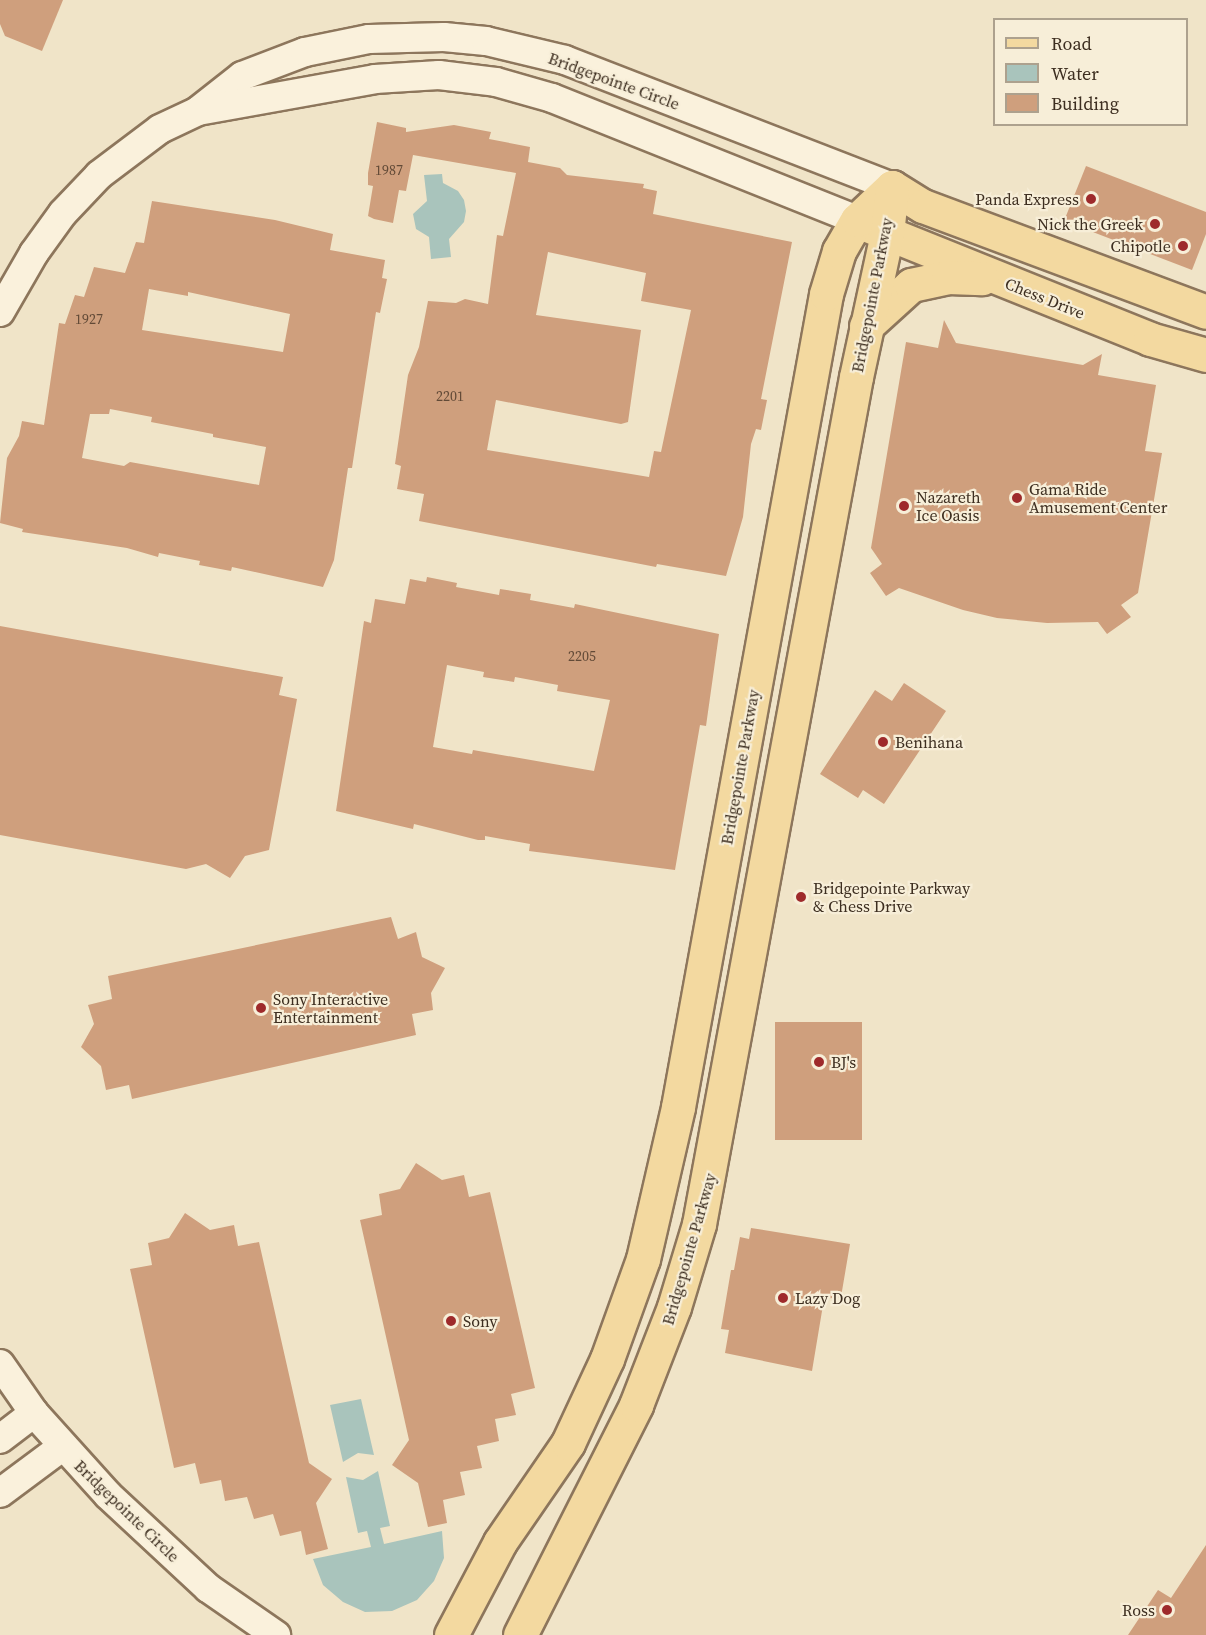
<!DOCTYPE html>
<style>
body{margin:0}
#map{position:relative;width:1206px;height:1635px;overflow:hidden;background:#f0e4c8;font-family:"Source Serif 4",serif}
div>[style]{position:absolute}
.water>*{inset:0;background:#a9c4bc}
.building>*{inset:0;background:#cf9f7d;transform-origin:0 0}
.roads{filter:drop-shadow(2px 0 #8d765c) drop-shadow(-2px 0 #8d765c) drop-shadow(0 2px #8d765c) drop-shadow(0 -2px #8d765c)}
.minor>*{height:28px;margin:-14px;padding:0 14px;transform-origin:14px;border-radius:14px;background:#faf1dc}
.major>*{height:33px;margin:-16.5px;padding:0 16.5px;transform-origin:16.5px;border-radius:16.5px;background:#f3d9a0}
.dots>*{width:16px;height:16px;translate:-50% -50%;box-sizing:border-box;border:3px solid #f7eed8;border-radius:50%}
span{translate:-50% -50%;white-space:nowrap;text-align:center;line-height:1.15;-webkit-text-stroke:4.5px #f7eed8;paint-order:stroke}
.number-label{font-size:14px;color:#624a37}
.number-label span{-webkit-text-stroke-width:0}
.street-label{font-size:16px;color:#3d2e20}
.poi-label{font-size:16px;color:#3d2e20}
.right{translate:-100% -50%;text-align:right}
.left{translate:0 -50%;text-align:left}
.legend{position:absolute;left:993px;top:18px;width:195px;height:108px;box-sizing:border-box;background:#f7eed8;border:2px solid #ada18e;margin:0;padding:8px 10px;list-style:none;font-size:18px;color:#3d2e20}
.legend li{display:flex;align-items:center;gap:12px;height:30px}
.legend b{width:30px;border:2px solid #ada18e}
</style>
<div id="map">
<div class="water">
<i style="clip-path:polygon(442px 174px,443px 183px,458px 191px,464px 200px,466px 211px,464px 222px,449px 239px,451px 257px,431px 259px,429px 237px,416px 229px,413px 214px,427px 201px,424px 175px)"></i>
<i style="clip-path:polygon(361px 1399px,374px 1455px,358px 1453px,343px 1462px,330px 1405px)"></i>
<i style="clip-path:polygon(378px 1471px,390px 1526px,380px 1528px,384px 1544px,442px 1531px,444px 1558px,434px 1581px,417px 1600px,392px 1611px,365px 1612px,343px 1602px,323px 1585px,313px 1559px,371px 1547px,367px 1531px,358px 1533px,346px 1477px,363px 1480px)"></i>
</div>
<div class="building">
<i style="clip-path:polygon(0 0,63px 0,42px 51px,5px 36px,0 24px)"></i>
<i style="clip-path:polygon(evenodd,377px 122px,406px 128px,406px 132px,454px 125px,491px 132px,489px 139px,530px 147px,528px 162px,560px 168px,567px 175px,644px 184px,643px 188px,657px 191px,653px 214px,792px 242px,761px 399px,767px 400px,761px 430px,756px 429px,751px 444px,743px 517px,726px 576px,657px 564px,656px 567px,419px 521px,424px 494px,397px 489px,401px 466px,395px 464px,408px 375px,419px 347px,428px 301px,456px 303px,465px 299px,488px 304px,497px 235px,503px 236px,516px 173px,413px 155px,406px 191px,399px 190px,393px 223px,374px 219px,368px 216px,373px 186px,368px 185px,368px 173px,377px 122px,548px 252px,646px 273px,641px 301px,691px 310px,661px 452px,654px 451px,649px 477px,487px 450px,496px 400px,621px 424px,628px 422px,641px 330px,536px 315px,548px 252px)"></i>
<i style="clip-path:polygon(1086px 166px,1206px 212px,1206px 234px,1192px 270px,1064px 221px)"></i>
<i style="clip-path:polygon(evenodd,152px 201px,275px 220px,333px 234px,330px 250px,385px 260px,382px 278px,387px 279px,380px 313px,376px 312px,352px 468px,348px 468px,334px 560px,323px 587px,232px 567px,231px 571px,199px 565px,200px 561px,159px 553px,158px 557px,127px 548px,22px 532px,23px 529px,0 523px,7px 458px,19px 436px,22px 421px,44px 425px,59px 323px,65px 324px,75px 295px,84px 297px,94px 267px,125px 273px,136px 242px,144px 243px,152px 201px,149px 289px,188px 296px,188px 292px,290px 314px,283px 352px,142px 330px,149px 289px,152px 201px,110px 409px,152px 417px,151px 422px,213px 434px,213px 437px,266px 447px,259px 485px,130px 462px,124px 466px,82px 458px,90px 414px,109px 414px,110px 409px)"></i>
<i style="clip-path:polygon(944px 320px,956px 343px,1083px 365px,1102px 354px,1098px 375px,1156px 385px,1145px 451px,1162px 453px,1138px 593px,1121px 605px,1131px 617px,1107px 634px,1098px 622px,1047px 623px,997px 618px,963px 610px,899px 588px,886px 596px,870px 573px,882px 564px,871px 548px,906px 342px,938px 348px)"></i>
<i style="clip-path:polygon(evenodd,427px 577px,457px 583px,456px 587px,499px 595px,500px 589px,531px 594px,530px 600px,574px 608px,575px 604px,719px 634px,706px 726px,700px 725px,675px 870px,529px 851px,530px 844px,485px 836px,485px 840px,478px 840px,414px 824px,413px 829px,336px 811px,364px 621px,371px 623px,375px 599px,405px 604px,410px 579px,426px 582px,427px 577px,447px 665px,484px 672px,483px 677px,514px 682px,515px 677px,558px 685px,557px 691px,610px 700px,594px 771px,473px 750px,472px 754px,433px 747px,447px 665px)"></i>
<i style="clip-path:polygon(0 626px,283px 677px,279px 695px,297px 699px,269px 850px,245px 856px,230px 878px,206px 864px,186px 869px,0 835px)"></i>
<i style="clip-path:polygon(904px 683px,946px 711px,884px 804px,863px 790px,858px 798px,820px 774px,875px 690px,892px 701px)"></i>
<i style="clip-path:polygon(391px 917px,398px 939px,416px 932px,422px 957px,445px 968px,431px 993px,433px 1010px,412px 1014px,416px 1035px,132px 1099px,129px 1085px,106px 1090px,101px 1066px,81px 1047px,94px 1024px,88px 1005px,112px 999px,108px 976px)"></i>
<i style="left:862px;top:1022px;width:118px;height:87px;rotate:90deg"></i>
<i style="clip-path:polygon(416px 1163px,442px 1180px,464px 1175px,469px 1197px,490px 1192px,535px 1388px,511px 1394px,516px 1415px,495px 1419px,499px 1441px,477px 1446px,482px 1468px,460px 1472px,465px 1495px,443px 1500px,447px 1523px,428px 1527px,418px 1483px,392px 1465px,409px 1440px,360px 1220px,382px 1215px,379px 1194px,400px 1189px)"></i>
<i style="clip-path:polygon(185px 1213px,210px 1230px,234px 1225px,238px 1246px,259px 1242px,309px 1463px,332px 1479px,316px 1503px,328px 1549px,306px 1555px,301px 1531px,280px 1536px,273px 1514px,254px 1519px,247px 1497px,225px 1501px,221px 1480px,200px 1484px,195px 1463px,174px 1468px,130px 1269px,152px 1265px,148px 1243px,169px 1238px)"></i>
<i style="clip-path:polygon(751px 1228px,850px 1244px,841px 1297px,824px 1299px,812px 1371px,725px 1353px,729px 1330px,721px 1329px,731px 1270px,734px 1270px,740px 1237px,749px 1239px)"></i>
<i style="clip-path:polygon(1206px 1545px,1206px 1635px,1128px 1635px,1158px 1590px,1171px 1598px)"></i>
</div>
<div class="roads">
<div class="minor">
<i style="left:199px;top:110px;width:55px;rotate:-38.3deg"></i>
<i style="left:242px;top:76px;width:67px;rotate:-20.9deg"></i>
<i style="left:305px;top:52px;width:65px;rotate:-11.5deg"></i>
<i style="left:369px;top:39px;width:75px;rotate:-1.5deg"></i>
<i style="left:444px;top:37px;width:42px;rotate:5.4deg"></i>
<i style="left:486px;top:41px;width:81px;rotate:13.5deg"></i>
<i style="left:565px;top:60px;width:351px;rotate:21.2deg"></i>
<i style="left:0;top:312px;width:68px;rotate:-60deg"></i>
<i style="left:34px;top:253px;width:49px;rotate:-54.1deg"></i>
<i style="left:63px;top:213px;width:52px;rotate:-46.5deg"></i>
<i style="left:99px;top:175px;width:76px;rotate:-37deg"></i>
<i style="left:160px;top:129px;width:42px;rotate:-25.3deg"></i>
<i style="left:198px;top:111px;width:180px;rotate:-10.2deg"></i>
<i style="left:375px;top:79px;width:64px;rotate:-3.6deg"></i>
<i style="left:439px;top:75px;width:57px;rotate:7deg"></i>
<i style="left:496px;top:82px;width:58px;rotate:15.9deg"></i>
<i style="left:552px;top:98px;width:328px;rotate:21.8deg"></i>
<i style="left:0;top:1364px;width:60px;rotate:55.2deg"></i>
<i style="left:34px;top:1413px;width:110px;rotate:47.9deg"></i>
<i style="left:108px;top:1495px;width:137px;rotate:42.9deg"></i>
<i style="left:208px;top:1588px;width:83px;rotate:34.7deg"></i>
<i style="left:0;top:1439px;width:43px;rotate:-37.4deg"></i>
<i style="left:0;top:1493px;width:77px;rotate:-36.6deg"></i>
</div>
<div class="major">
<i style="left:892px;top:187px;width:36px;rotate:32deg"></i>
<i style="left:923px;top:206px;width:302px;rotate:20.5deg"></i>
<i style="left:867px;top:225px;width:305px;rotate:21.9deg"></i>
<i style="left:1150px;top:339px;width:58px;rotate:15.9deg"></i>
<i style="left:866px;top:326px;width:61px;rotate:-42.3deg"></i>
<i style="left:911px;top:285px;width:38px;rotate:-12deg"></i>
<i style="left:948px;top:277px;width:34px;rotate:2deg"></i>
<i style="left:451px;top:1635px;width:105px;rotate:-62.2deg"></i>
<i style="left:500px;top:1542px;width:120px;rotate:-55.5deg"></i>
<i style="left:568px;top:1443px;width:93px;rotate:-65.1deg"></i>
<i style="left:607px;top:1359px;width:106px;rotate:-70.2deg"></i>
<i style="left:643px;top:1259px;width:156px;rotate:-77deg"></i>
<i style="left:678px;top:1107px;width:826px;rotate:-79.68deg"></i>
<i style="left:826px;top:294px;width:45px;rotate:-73.2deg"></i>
<i style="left:839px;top:251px;width:36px;rotate:-60deg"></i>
<i style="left:857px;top:220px;width:48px;rotate:-43.3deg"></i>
<i style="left:520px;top:1635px;width:258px;rotate:-63.2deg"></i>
<i style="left:636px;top:1405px;width:105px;rotate:-68.8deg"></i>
<i style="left:674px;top:1307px;width:87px;rotate:-73.2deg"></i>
<i style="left:699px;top:1224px;width:861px;rotate:-79.5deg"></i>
<i style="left:856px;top:377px;width:146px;rotate:-77.8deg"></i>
<i style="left:887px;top:234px;width:47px;rotate:-83.9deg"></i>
</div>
</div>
<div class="dots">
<i style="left:1091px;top:199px;background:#9e2a2b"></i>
<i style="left:1155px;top:224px;background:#9e2a2b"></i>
<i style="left:1183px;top:246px;background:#9e2a2b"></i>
<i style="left:1017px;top:498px;background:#9e2a2b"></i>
<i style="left:904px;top:506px;background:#9e2a2b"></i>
<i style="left:883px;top:742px;background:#9e2a2b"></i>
<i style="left:801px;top:897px;background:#9e2a2b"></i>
<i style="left:261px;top:1008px;background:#9e2a2b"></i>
<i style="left:819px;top:1062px;background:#9e2a2b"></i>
<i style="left:783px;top:1298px;background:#9e2a2b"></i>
<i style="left:451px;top:1321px;background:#9e2a2b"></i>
<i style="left:1167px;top:1610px;background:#9e2a2b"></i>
</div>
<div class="number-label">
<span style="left:389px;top:170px">1987</span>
<span style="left:89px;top:319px">1927</span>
<span style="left:450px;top:396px">2201</span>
<span style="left:582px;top:656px">2205</span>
</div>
<div class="street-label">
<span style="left:614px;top:81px;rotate:20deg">Bridgepointe Circle</span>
<span style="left:872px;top:295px;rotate:-79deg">Bridgepointe Parkway</span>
<span style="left:1045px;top:298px;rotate:22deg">Chess Drive</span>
<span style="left:740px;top:767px;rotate:-80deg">Bridgepointe Parkway</span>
<span style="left:689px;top:1249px;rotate:-74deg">Bridgepointe Parkway</span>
<span style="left:127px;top:1511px;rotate:44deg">Bridgepointe Circle</span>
</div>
<div class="poi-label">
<span class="right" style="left:1079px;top:199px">Panda Express</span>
<span class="right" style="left:1143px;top:224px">Nick the Greek</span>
<span class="right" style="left:1171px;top:246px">Chipotle</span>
<span class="left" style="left:1029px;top:498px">Gama Ride<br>Amusement Center</span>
<span class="left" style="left:916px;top:506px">Nazareth<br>Ice Oasis</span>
<span class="left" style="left:895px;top:742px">Benihana</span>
<span class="left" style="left:813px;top:897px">Bridgepointe Parkway<br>&amp; Chess Drive</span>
<span class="left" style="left:273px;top:1008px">Sony Interactive<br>Entertainment</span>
<span class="left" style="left:831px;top:1062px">BJ's</span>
<span class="left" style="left:795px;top:1298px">Lazy Dog</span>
<span class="left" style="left:463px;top:1321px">Sony</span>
<span class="right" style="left:1155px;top:1610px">Ross</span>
</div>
<ul class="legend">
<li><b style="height:8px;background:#f3d9a0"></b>Road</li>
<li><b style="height:16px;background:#a9c4bc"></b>Water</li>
<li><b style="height:16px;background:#cf9f7d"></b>Building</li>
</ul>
</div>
